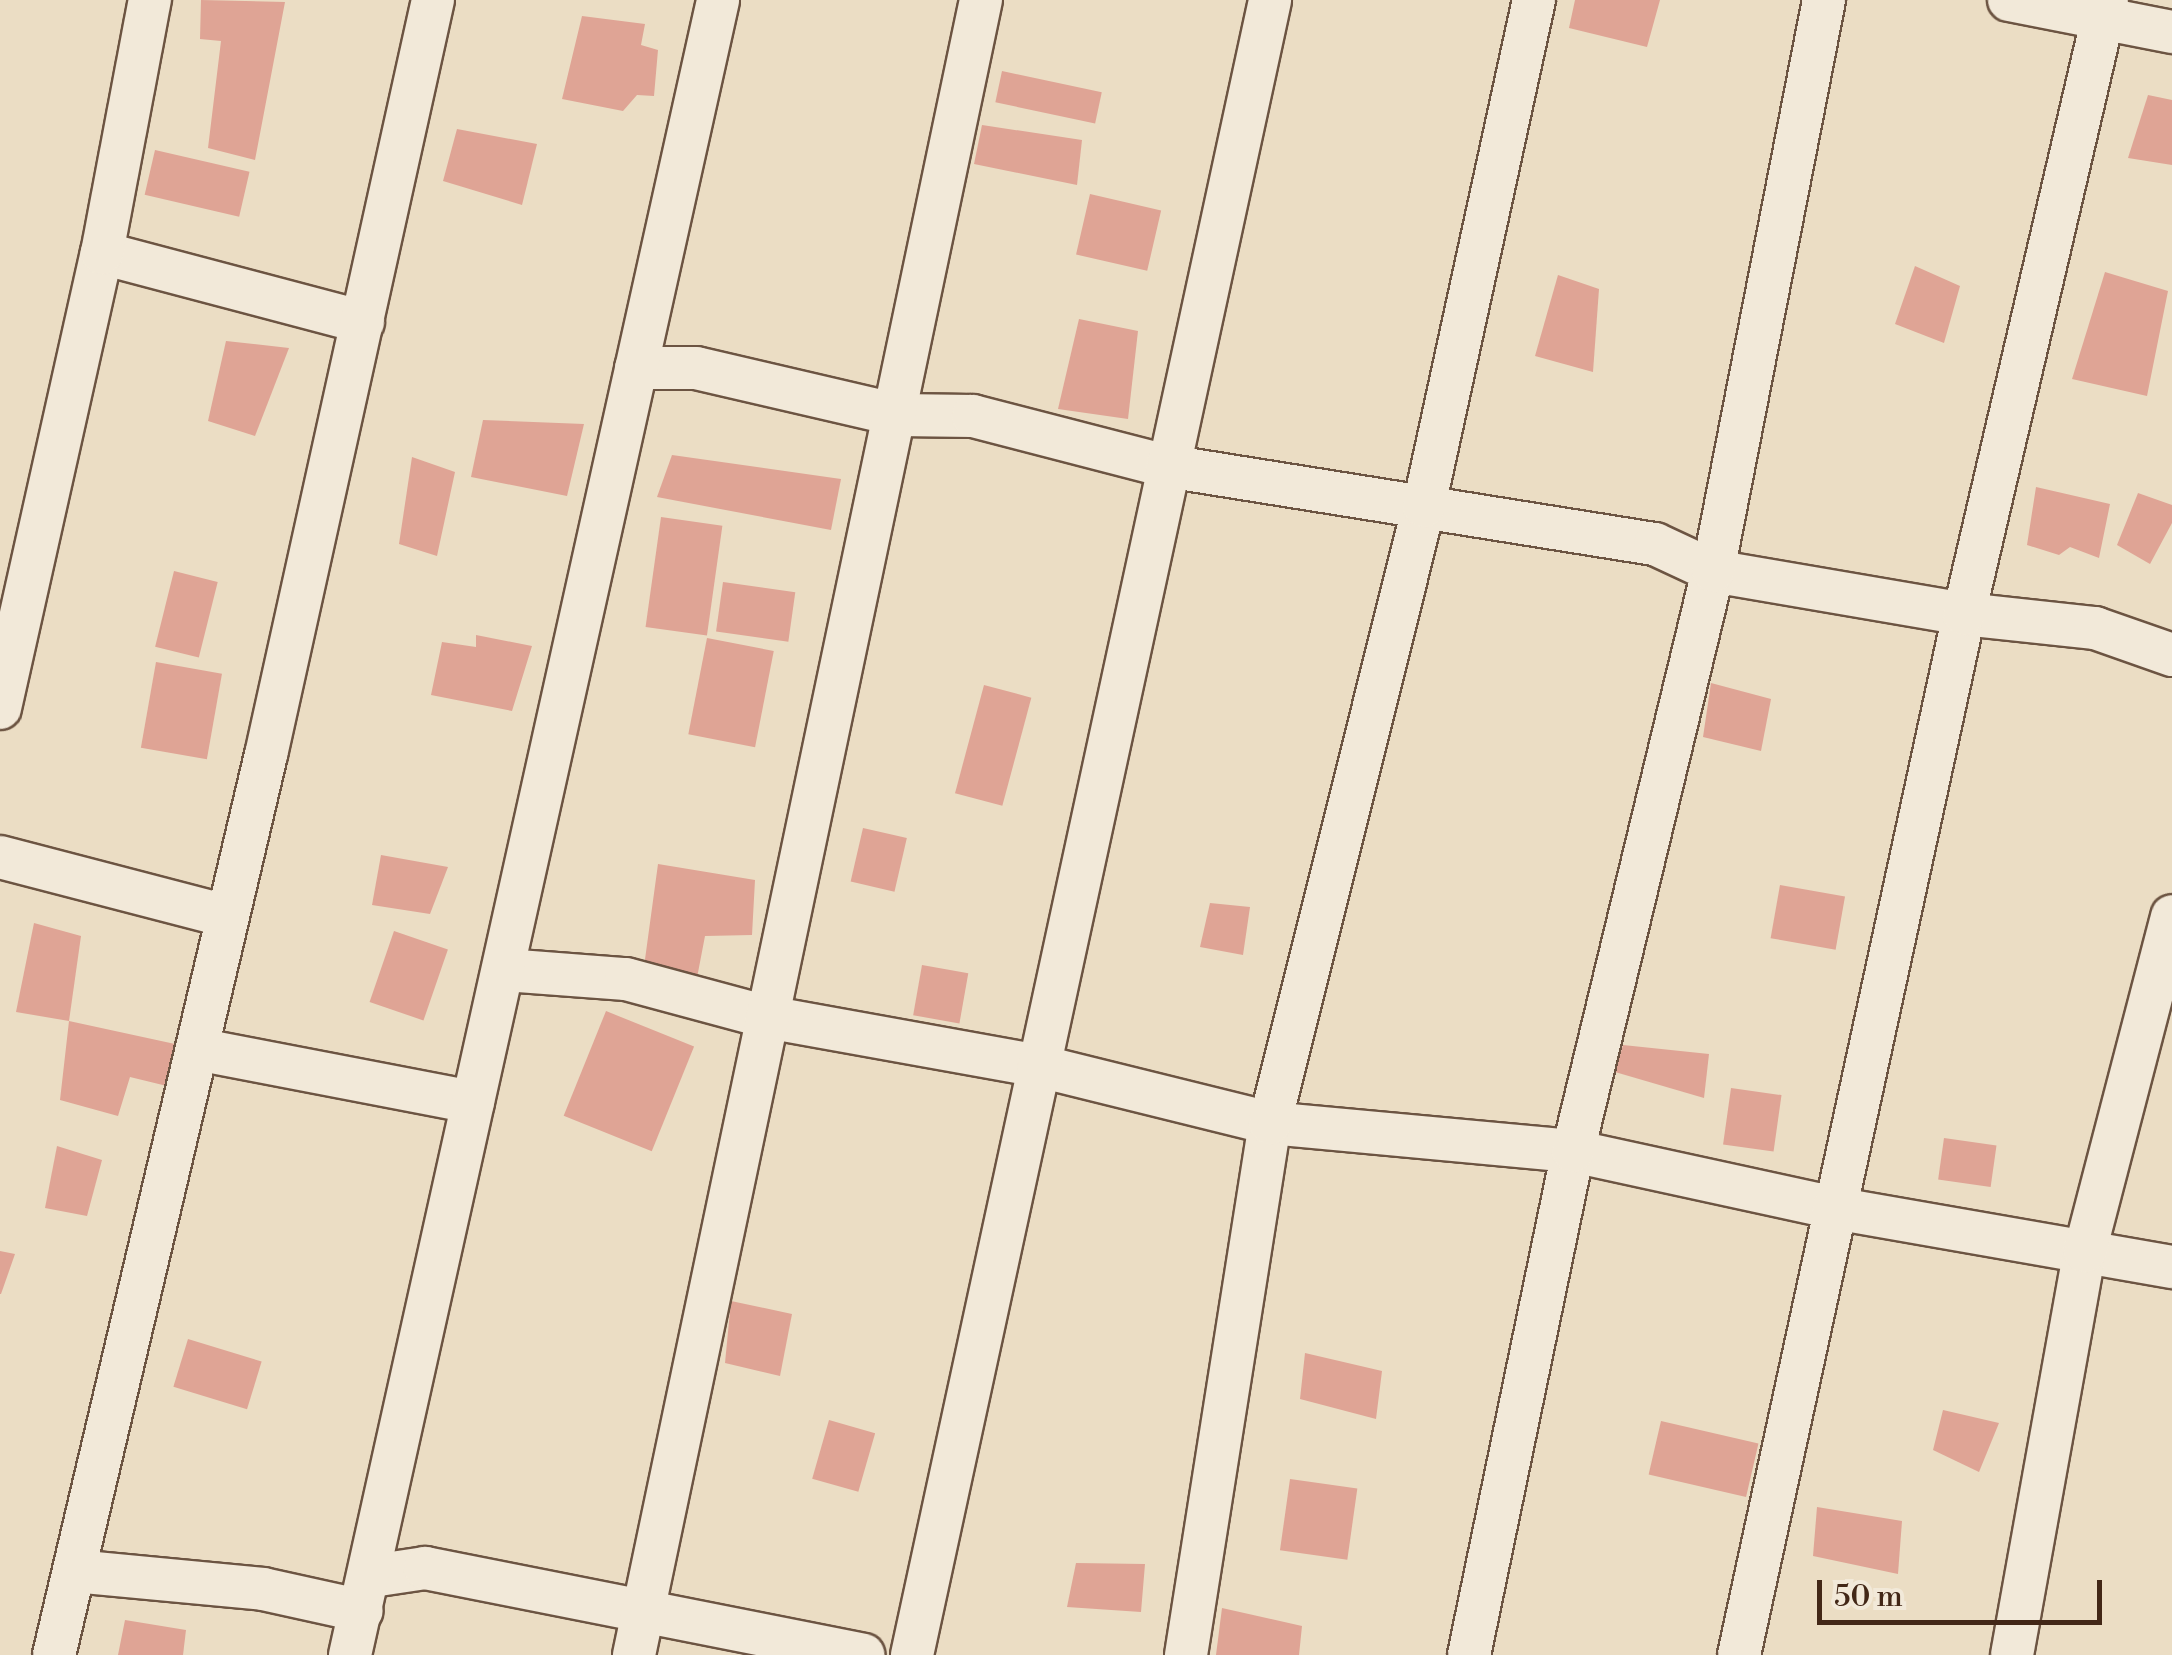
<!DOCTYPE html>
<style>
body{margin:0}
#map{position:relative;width:2172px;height:1655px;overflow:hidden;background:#ebddc4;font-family:"Libre Bodoni",serif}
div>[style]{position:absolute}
.building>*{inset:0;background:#dfa495;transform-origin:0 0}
.roads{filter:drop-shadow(2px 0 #6c5442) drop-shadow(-2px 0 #6c5442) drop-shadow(0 2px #6c5442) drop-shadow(0 -2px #6c5442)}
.minor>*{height:42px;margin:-21px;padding:0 21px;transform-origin:21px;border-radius:21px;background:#f2e9d9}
span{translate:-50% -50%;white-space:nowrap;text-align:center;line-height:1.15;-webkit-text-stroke:8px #f2e9d9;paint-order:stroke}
.scale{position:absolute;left:1817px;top:1580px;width:285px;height:45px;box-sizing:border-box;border:5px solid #422717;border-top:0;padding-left:12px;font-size:30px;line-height:35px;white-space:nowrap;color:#422717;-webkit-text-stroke:8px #f2e9d9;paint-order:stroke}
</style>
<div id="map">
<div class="building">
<i style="clip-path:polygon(201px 0,285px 2px,255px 160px,208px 148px,221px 41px,200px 39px)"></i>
<i style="clip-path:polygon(1575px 0,1660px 0,1647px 47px,1569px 28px)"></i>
<i style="clip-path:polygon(582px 16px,645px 24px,641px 45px,658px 50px,654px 96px,637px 95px,623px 111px,562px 99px)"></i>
<i style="left:1002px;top:71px;width:102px;height:32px;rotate:12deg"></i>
<i style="clip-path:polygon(2148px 95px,2172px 100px,2172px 165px,2128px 158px)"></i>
<i style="clip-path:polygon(982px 125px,1082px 140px,1077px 185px,974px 164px)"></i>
<i style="clip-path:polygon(457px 129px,537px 144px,522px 205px,443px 181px)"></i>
<i style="left:155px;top:150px;width:97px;height:46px;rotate:13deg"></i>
<i style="left:1090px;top:194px;width:73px;height:62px;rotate:13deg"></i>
<i style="clip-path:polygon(1915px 266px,1960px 286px,1944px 343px,1895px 324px)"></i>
<i style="clip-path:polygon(2105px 272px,2168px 291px,2147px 396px,2072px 379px)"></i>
<i style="clip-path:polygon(1558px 275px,1599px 289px,1593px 372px,1535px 356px)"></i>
<i style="clip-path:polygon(1079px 319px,1138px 331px,1128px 419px,1058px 409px)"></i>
<i style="clip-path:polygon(226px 341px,289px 348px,255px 436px,208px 421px)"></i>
<i style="clip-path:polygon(483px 420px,584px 424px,567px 496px,471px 477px)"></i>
<i style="clip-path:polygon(672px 455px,841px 479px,831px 530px,657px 497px)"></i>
<i style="clip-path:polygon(412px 457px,455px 472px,437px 556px,399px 544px)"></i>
<i style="clip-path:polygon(2036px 487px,2110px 504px,2099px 558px,2070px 547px,2059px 555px,2027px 545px)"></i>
<i style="clip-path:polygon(2138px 493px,2172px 505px,2172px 523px,2150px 564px,2117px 545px)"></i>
<i style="left:661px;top:517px;width:62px;height:111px;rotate:8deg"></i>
<i style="left:174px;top:571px;width:45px;height:78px;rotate:14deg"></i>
<i style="left:723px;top:582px;width:73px;height:50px;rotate:8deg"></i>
<i style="clip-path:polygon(476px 635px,532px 646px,512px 711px,431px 695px,442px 642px,476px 647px)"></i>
<i style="left:707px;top:638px;width:68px;height:98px;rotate:11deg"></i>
<i style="left:156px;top:662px;width:67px;height:87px;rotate:10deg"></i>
<i style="clip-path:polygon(1711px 683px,1771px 699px,1761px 751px,1703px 737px)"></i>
<i style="left:984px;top:685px;width:49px;height:112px;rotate:15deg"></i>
<i style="left:863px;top:828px;width:45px;height:55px;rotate:13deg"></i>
<i style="clip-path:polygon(381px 855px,448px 867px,430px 914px,372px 905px)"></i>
<i style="clip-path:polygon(658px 864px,755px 880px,752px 935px,705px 936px,696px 983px,643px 974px)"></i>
<i style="left:1780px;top:885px;width:66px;height:54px;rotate:10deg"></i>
<i style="clip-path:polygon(1210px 903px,1250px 907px,1243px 955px,1200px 947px)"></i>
<i style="clip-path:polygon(34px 923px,81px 936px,69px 1021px,16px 1012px)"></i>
<i style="left:394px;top:931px;width:57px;height:75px;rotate:19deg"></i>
<i style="left:922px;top:965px;width:47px;height:51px;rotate:10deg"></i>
<i style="left:606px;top:1011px;width:95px;height:113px;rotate:22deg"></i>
<i style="clip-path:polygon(69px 1021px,175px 1044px,171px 1087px,130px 1077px,118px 1116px,60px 1100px)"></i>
<i style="clip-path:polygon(1623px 1045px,1709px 1054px,1704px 1098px,1615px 1072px)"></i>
<i style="left:1731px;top:1088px;width:51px;height:57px;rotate:8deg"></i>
<i style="left:1944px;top:1138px;width:53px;height:42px;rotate:8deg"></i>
<i style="clip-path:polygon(57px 1146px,102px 1160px,87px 1216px,45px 1208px)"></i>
<i style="clip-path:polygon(0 1251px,15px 1254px,1px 1294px,0 1294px)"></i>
<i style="clip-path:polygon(731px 1301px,792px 1314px,780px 1376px,725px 1363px)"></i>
<i style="left:188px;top:1339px;width:77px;height:50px;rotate:17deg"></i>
<i style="clip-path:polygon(1305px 1353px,1382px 1371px,1376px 1419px,1300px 1399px)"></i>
<i style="clip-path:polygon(1943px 1410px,1999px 1423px,1979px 1472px,1933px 1450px)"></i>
<i style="left:829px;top:1420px;width:48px;height:61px;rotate:16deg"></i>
<i style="left:1661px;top:1421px;width:100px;height:55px;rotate:13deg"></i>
<i style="left:1290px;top:1479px;width:68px;height:72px;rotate:8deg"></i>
<i style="clip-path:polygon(1817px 1507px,1902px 1521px,1898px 1574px,1813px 1556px)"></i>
<i style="clip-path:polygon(1076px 1563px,1145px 1564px,1141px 1612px,1067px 1607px)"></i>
<i style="clip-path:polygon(1222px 1608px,1302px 1626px,1299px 1655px,1216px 1655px)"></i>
<i style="clip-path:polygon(125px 1620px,186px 1630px,183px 1655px,118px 1655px)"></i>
</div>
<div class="roads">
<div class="minor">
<i style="left:2009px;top:0;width:166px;rotate:11.1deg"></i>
<i style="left:102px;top:253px;width:270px;rotate:14.8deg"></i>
<i style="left:636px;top:368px;width:60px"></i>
<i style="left:696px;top:368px;width:207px;rotate:13.1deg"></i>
<i style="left:898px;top:415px;width:75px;rotate:0.8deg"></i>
<i style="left:973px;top:416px;width:200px;rotate:14.5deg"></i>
<i style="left:1167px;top:466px;width:494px;rotate:9.1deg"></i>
<i style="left:1655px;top:544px;width:64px;rotate:25deg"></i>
<i style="left:1713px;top:571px;width:255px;rotate:9.7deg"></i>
<i style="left:1964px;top:614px;width:132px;rotate:6.1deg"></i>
<i style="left:2095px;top:628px;width:82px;rotate:19.3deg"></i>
<i style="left:0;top:708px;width:466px;rotate:-77.4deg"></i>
<i style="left:102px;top:253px;width:258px;rotate:-79.3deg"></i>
<i style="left:0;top:857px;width:235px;rotate:14.6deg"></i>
<i style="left:505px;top:970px;width:121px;rotate:4.3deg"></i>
<i style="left:626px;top:979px;width:146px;rotate:15.1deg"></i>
<i style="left:767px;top:1017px;width:276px;rotate:10.2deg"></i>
<i style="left:1039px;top:1066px;width:238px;rotate:13.9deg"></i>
<i style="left:1270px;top:1123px;width:304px;rotate:5.3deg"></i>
<i style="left:1573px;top:1151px;width:267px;rotate:12.3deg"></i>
<i style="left:1834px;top:1208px;width:343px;rotate:9.9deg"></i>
<i style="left:197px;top:1049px;width:281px;rotate:10.9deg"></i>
<i style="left:74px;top:1571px;width:190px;rotate:5.4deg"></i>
<i style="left:263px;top:1589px;width:101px;rotate:12.5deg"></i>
<i style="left:372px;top:1576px;width:54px;rotate:-8.6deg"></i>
<i style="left:425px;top:1568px;width:447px;rotate:11.2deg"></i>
<i style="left:54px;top:1655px;width:925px;rotate:-76.75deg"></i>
<i style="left:266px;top:755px;width:773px;rotate:-77.53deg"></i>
<i style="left:350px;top:1655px;width:1695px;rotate:-77.46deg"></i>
<i style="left:634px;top:1655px;width:1691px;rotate:-78.16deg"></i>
<i style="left:912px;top:1655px;width:1693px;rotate:-77.79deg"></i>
<i style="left:1186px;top:1655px;width:539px;rotate:-81.03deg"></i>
<i style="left:1270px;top:1123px;width:636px;rotate:-75.99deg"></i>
<i style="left:1424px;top:506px;width:518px;rotate:-77.74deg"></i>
<i style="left:1469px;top:1655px;width:515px;rotate:-78.34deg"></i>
<i style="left:1573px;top:1151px;width:597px;rotate:-76.43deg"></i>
<i style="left:1713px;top:571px;width:582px;rotate:-79deg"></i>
<i style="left:1739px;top:1655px;width:1065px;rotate:-77.8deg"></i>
<i style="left:1964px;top:614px;width:630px;rotate:-76.89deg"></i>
<i style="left:2012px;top:1655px;width:411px;rotate:-79.8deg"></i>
<i style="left:2085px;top:1251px;width:346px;rotate:-75.4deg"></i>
</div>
</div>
<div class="scale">50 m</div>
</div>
